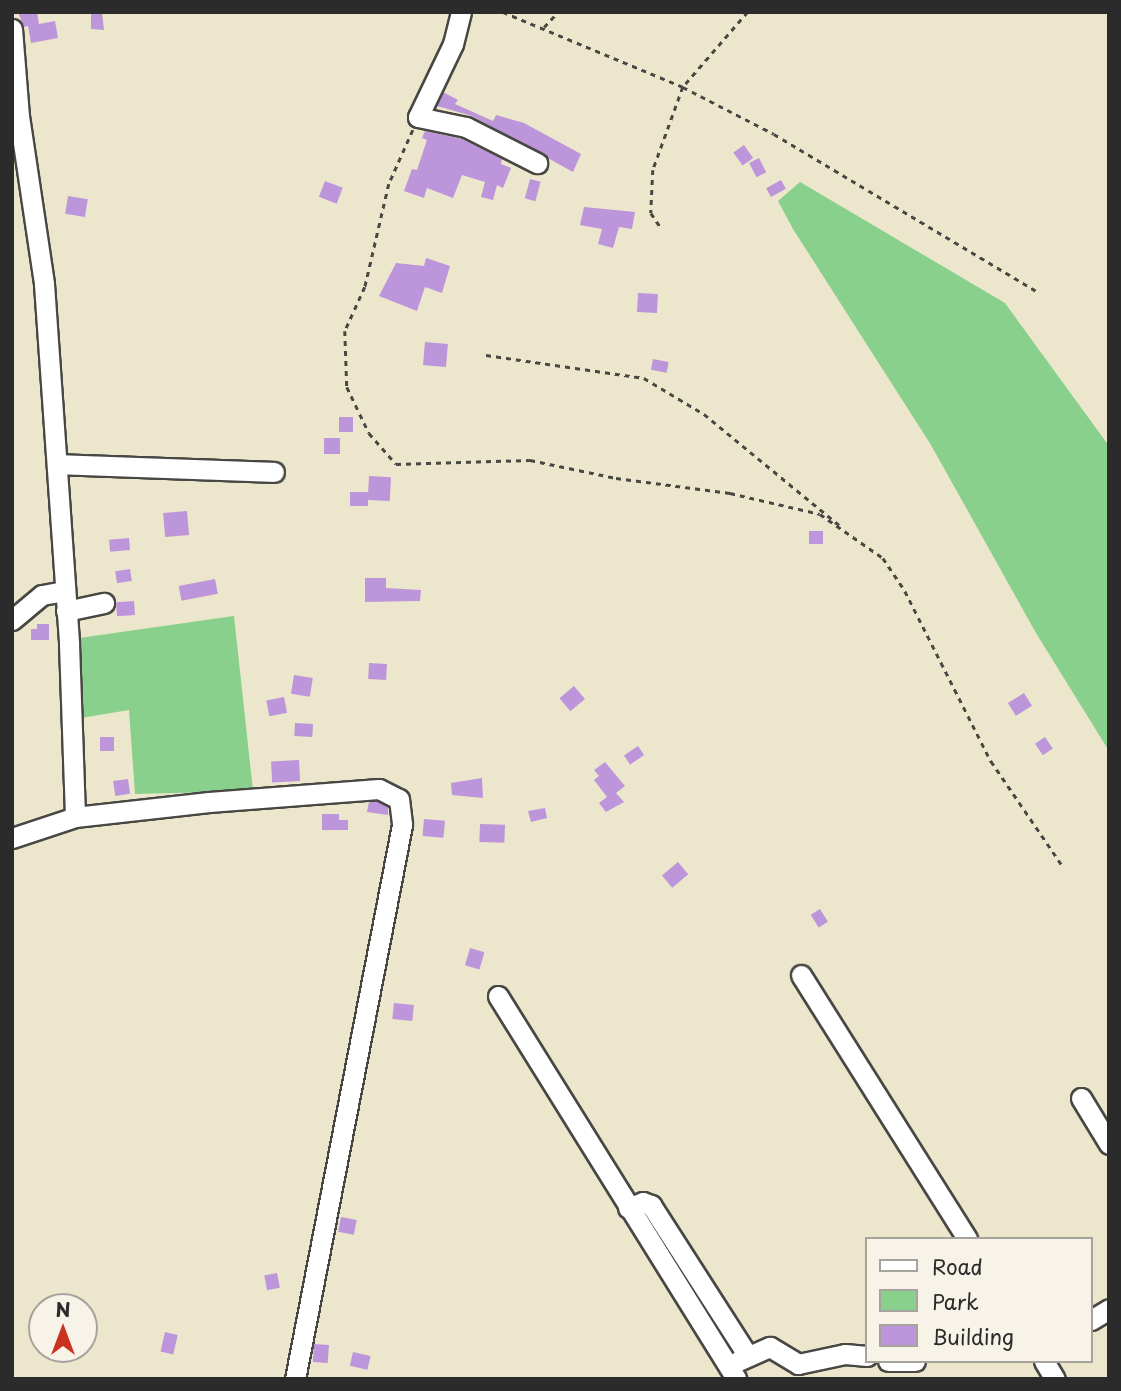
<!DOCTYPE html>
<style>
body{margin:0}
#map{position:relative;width:1121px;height:1391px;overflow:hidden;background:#ece7cc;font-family:"Playpen Sans",sans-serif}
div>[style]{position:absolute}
.green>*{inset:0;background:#89d08c}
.building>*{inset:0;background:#bd95da;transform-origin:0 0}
.path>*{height:2.5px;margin-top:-1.25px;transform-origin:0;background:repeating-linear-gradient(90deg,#484743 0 5px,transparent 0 10px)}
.roads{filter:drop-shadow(2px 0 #484743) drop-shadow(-2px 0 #484743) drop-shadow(0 2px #484743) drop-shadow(0 -2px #484743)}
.minor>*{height:19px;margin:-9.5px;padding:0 9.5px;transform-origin:9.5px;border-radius:9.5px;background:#fff}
span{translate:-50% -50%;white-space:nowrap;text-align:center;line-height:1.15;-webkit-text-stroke:5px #f7f3e8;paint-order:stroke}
.frame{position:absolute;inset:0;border:14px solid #2b2b2b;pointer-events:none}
.legend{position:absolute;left:865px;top:1237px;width:228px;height:126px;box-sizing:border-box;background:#f7f3e8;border:2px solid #a5a39c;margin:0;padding:9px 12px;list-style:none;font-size:21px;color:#2b2b2b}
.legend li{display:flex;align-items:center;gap:14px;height:35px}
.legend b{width:35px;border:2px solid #a5a39c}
.north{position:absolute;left:28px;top:1293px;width:70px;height:70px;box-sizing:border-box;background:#f7f3e8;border:2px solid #a5a39c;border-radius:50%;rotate:0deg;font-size:19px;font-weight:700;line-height:28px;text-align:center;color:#2b2b2b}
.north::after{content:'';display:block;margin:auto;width:24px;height:32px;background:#c8321e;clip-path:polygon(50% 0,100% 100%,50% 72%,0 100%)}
</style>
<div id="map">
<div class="green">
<i style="clip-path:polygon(800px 182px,1005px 303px,1109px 446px,1109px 751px,1036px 633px,931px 445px,793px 229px,778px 201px)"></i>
<i style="clip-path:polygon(234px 616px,253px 791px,135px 794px,129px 710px,81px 718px,79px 638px)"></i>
</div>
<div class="building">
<i style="clip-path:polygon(18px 12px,37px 12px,39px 24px,55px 21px,58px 38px,31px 43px,28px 26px,24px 27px)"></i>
<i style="clip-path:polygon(91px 13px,102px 13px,104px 30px,91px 29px)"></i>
<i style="clip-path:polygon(443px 92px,458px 100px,455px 104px,493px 121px,496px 115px,524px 123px,581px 154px,573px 172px,472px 116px,437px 106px)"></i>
<i style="clip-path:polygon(425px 131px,462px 139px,502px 159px,501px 164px,511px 168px,503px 188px,497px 185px,493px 200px,481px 197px,485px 182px,462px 175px,453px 198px,427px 188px,424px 198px,404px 191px,412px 169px,417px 170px,427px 140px,422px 138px)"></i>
<i style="left:744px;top:145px;width:16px;height:13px;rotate:55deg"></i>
<i style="left:759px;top:158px;width:16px;height:11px;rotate:63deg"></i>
<i style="left:530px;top:179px;width:11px;height:20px;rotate:15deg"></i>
<i style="left:781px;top:180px;width:10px;height:17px;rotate:61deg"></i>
<i style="left:325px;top:181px;width:19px;height:17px;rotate:21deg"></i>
<i style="left:68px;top:196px;width:20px;height:18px;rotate:9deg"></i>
<i style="clip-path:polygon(584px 207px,635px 212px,632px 229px,619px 227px,613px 248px,598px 244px,602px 229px,580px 225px)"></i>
<i style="clip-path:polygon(426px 258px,450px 266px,442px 293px,425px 287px,417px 311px,379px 296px,396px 263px,424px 266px)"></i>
<i style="left:638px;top:293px;width:20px;height:19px;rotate:3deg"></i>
<i style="left:425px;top:342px;width:23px;height:23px;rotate:5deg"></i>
<i style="left:653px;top:359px;width:16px;height:11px;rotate:11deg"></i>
<i style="left:339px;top:417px;width:14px;height:15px"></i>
<i style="left:324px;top:438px;width:16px;height:16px"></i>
<i style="left:369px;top:476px;width:22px;height:24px;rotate:3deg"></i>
<i style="left:350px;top:492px;width:18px;height:14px"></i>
<i style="left:187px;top:511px;width:24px;height:24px;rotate:85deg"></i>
<i style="left:809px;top:531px;width:14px;height:13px"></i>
<i style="left:129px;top:538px;width:12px;height:20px;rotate:85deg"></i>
<i style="left:130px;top:569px;width:12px;height:15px;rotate:81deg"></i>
<i style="clip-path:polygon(365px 578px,386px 578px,386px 588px,421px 590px,420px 601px,365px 602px)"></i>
<i style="left:215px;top:579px;width:15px;height:37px;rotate:79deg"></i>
<i style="left:134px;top:601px;width:14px;height:18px;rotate:86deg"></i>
<i style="clip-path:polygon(37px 624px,49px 624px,49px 640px,31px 640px,31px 629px,37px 629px)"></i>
<i style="left:369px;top:663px;width:18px;height:16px;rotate:3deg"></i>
<i style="left:294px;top:675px;width:19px;height:19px;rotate:9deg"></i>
<i style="left:574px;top:686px;width:17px;height:19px;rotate:50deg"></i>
<i style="left:1024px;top:693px;width:15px;height:19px;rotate:58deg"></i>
<i style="left:284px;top:697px;width:16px;height:18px;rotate:79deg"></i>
<i style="left:295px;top:723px;width:18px;height:13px;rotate:3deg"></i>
<i style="left:100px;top:737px;width:14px;height:14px"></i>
<i style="left:1045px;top:737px;width:14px;height:12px;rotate:56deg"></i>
<i style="left:638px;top:746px;width:11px;height:17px;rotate:56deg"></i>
<i style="left:299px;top:760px;width:21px;height:28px;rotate:87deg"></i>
<i style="clip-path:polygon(605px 762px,625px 786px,616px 793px,624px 802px,606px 812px,599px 803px,607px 797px,594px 780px,599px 776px,594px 770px)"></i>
<i style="clip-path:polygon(482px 778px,483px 798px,452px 795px,451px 783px)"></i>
<i style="left:128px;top:779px;width:15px;height:15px;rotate:82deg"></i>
<i style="clip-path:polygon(377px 801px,388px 807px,388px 815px,367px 812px,369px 802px)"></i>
<i style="clip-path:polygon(545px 808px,547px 818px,531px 822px,528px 811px)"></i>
<i style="clip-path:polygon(322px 814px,339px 814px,339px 820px,348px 820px,348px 830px,322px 830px)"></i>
<i style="left:424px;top:819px;width:21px;height:17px;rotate:5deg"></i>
<i style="left:480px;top:824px;width:25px;height:18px;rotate:2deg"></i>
<i style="left:678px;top:862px;width:16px;height:21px;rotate:50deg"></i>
<i style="left:820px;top:909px;width:15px;height:11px;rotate:58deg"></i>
<i style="left:470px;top:948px;width:15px;height:18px;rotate:16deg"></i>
<i style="left:394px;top:1003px;width:20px;height:16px;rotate:6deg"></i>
<i style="left:341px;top:1217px;width:16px;height:15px;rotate:11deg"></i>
<i style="left:277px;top:1273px;width:15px;height:13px;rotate:79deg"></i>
<i style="left:165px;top:1332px;width:13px;height:20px;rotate:13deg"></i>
<i style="left:314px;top:1344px;width:15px;height:18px;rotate:4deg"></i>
<i style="left:353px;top:1352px;width:18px;height:14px;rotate:13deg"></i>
</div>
<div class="path">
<i style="left:503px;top:12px;width:195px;rotate:22.6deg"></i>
<i style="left:683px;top:87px;width:88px;rotate:109.9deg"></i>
<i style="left:653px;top:170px;width:43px;rotate:92.7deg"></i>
<i style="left:651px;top:213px;width:18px;rotate:56deg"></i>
<i style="left:748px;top:12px;width:99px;rotate:130.9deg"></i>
<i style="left:683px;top:87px;width:102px;rotate:27.3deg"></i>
<i style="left:774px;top:134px;width:305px;rotate:30.9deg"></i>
<i style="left:544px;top:27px;width:21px;rotate:-47deg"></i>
<i style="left:413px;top:130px;width:59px;rotate:114deg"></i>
<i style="left:389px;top:184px;width:106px;rotate:103.1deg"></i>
<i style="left:365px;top:287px;width:48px;rotate:114.4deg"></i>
<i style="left:345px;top:331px;width:56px;rotate:88deg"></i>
<i style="left:347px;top:387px;width:51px;rotate:64.4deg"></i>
<i style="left:369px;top:433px;width:41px;rotate:48.9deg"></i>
<i style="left:396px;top:464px;width:134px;rotate:-1.7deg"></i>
<i style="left:530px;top:460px;width:88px;rotate:11.8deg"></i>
<i style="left:616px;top:478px;width:115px;rotate:7.5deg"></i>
<i style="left:730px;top:493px;width:92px;rotate:13.1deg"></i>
<i style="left:820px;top:514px;width:77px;rotate:34.9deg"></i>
<i style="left:883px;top:558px;width:40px;rotate:56deg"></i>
<i style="left:905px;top:591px;width:191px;rotate:63.2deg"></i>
<i style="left:991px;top:761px;width:126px;rotate:55.7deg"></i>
<i style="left:486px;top:355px;width:160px;rotate:8.3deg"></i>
<i style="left:644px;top:378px;width:70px;rotate:31deg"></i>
<i style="left:704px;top:414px;width:175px;rotate:39.4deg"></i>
</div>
<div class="roads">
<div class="minor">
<i style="left:461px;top:12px;width:33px;rotate:104deg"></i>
<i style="left:453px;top:44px;width:81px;rotate:115.6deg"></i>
<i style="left:418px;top:117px;width:49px;rotate:11.8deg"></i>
<i style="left:466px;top:127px;width:80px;rotate:26.9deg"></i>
<i style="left:12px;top:29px;width:87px;rotate:85.4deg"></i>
<i style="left:19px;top:116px;width:170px;rotate:81.5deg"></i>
<i style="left:44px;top:284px;width:361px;rotate:86deg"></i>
<i style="left:69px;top:644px;width:173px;rotate:88deg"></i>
<i style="left:57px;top:464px;width:217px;rotate:2.1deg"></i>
<i style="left:66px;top:611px;width:39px;rotate:-12deg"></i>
<i style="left:12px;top:620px;width:39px;rotate:-40deg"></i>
<i style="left:42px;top:595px;width:22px;rotate:-10deg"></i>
<i style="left:12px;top:838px;width:66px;rotate:-18.4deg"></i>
<i style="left:75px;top:817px;width:135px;rotate:-6.4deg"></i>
<i style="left:209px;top:802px;width:170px;rotate:-4.4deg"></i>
<i style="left:379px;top:789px;width:22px;rotate:27deg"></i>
<i style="left:399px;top:799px;width:26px;rotate:83deg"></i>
<i style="left:402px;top:825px;width:564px;rotate:100.93deg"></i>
<i style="left:801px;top:975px;width:312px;rotate:57.8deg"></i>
<i style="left:498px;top:996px;width:451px;rotate:58.1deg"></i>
<i style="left:1081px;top:1098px;width:54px;rotate:58.7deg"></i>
<i style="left:628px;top:1208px;width:16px;rotate:-22deg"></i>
<i style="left:643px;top:1202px;width:9px;rotate:21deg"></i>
<i style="left:651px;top:1205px;width:179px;rotate:57.3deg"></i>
<i style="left:1091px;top:1320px;width:21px;rotate:-31deg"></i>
<i style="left:738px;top:1361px;width:35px;rotate:-24deg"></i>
<i style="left:770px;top:1347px;width:33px;rotate:31deg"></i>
<i style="left:798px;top:1364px;width:48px;rotate:-12deg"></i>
<i style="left:845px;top:1354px;width:22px;rotate:5deg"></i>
<i style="left:888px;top:1361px;width:27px"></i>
<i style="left:1044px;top:1361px;width:21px;rotate:59deg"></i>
</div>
</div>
<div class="frame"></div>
<ul class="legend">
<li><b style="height:9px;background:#fff"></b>Road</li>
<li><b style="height:19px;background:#89d08c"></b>Park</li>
<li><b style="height:19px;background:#bd95da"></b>Building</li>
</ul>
<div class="north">N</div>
</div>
